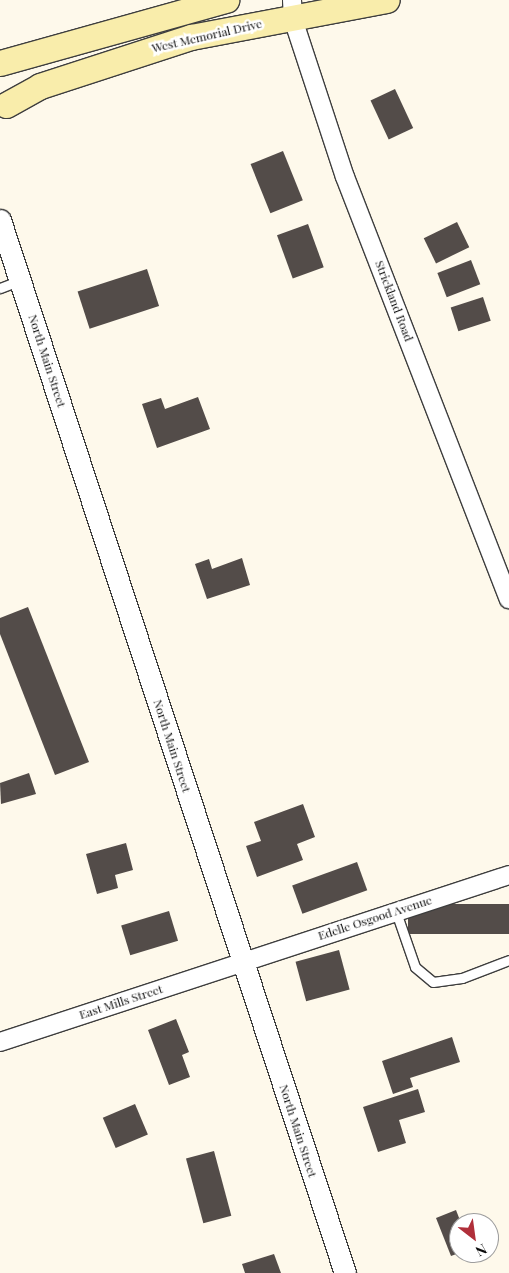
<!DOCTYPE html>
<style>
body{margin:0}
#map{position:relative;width:509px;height:1273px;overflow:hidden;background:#fef9eb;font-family:"Playfair Display",serif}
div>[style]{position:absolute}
.building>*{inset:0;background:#534c49;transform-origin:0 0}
.roads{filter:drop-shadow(1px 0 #3e3e3e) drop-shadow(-1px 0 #3e3e3e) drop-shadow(0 1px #3e3e3e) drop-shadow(0 -1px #3e3e3e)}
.service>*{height:9px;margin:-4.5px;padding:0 4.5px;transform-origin:4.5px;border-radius:4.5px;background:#fff}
.minor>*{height:18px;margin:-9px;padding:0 9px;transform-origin:9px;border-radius:9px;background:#fff}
.tertiary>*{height:21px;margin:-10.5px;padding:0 10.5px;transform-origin:10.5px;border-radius:10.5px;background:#fff}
.secondary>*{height:25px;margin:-12.5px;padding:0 12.5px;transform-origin:12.5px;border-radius:12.5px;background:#f9edab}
span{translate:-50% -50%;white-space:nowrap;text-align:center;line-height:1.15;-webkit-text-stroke:5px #fff;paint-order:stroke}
.street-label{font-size:12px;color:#0b0b0b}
.north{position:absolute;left:449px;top:1213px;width:50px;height:50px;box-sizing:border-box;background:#fff;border:1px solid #9d9d9d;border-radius:50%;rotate:150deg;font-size:14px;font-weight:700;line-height:20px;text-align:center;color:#0b0b0b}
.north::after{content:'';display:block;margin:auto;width:18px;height:22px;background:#b02f3a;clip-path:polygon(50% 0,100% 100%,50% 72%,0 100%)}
</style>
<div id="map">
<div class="building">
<i style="left:395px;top:89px;width:43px;height:27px;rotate:65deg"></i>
<i style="left:283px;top:151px;width:53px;height:35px;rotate:68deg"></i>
<i style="left:457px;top:222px;width:28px;height:37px;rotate:64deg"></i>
<i style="left:308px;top:224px;width:46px;height:33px;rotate:70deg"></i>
<i style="left:471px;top:260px;width:26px;height:36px;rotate:69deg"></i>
<i style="left:147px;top:269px;width:39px;height:73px;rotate:72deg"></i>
<i style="left:483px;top:297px;width:25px;height:34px;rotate:72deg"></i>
<i style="clip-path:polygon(198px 397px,210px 429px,157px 448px,142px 404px,161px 398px,165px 409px)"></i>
<i style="clip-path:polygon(242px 558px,250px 585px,207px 599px,195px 564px,209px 559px,212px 569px)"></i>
<i style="clip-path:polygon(28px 607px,89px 762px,55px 775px,0 634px,0 618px)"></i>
<i style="clip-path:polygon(29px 773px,36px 794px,1px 804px,0 783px)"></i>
<i style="clip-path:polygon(303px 804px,315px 837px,297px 844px,303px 860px,257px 877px,246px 846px,261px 841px,254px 822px)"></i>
<i style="clip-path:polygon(126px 843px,133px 870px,115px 875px,118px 888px,97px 894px,86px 854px)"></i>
<i style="left:357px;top:862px;width:30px;height:69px;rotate:70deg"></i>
<i style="left:509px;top:904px;width:30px;height:101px;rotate:90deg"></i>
<i style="left:169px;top:911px;width:31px;height:50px;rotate:73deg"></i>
<i style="left:339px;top:950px;width:41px;height:45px;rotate:75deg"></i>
<i style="clip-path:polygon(176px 1019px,189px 1052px,182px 1055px,190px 1077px,169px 1085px,148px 1030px)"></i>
<i style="clip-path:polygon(452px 1037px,460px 1062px,410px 1078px,413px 1087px,393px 1094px,382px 1061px)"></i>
<i style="clip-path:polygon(418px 1089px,425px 1112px,399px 1120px,406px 1143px,378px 1152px,363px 1107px)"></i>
<i style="left:135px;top:1104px;width:33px;height:35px;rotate:67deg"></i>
<i style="left:214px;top:1151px;width:67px;height:29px;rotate:75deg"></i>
<i style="clip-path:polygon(456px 1210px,461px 1223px,459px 1253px,451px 1256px,436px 1218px)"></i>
<i style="clip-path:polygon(274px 1254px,281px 1273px,245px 1273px,242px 1264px)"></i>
</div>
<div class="roads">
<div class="service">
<i style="left:0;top:288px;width:22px;rotate:-21deg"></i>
<i style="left:396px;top:912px;width:58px;rotate:70.9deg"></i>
<i style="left:415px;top:967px;width:23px;rotate:40deg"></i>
<i style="left:433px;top:982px;width:29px;rotate:-8deg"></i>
<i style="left:462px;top:978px;width:50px;rotate:-21deg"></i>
</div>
<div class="minor">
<i style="left:292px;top:0;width:19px;rotate:87deg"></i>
<i style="left:293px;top:19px;width:166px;rotate:71.8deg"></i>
<i style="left:345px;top:177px;width:453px;rotate:68.8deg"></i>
<i style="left:0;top:1042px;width:536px;rotate:-18.16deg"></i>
</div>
<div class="tertiary">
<i style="left:0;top:220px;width:1108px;rotate:71.86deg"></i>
</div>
<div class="secondary">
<i style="left:0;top:63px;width:235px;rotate:-15.6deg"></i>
<i style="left:6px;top:105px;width:39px;rotate:-29deg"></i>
<i style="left:40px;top:86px;width:159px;rotate:-18deg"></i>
<i style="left:191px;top:37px;width:199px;rotate:-10.7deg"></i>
</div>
</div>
<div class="street-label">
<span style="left:207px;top:36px;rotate:-13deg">West Memorial Drive</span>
<span style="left:394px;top:301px;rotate:69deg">Strickland Road</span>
<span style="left:47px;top:361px;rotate:72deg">North Main Street</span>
<span style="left:172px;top:746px;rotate:72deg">North Main Street</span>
<span style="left:375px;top:918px;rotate:-18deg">Edelle Osgood Avenue</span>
<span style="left:121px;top:1002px;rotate:-18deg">East Mills Street</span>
<span style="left:298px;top:1131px;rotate:72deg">North Main Street</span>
</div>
<div class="north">N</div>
</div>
